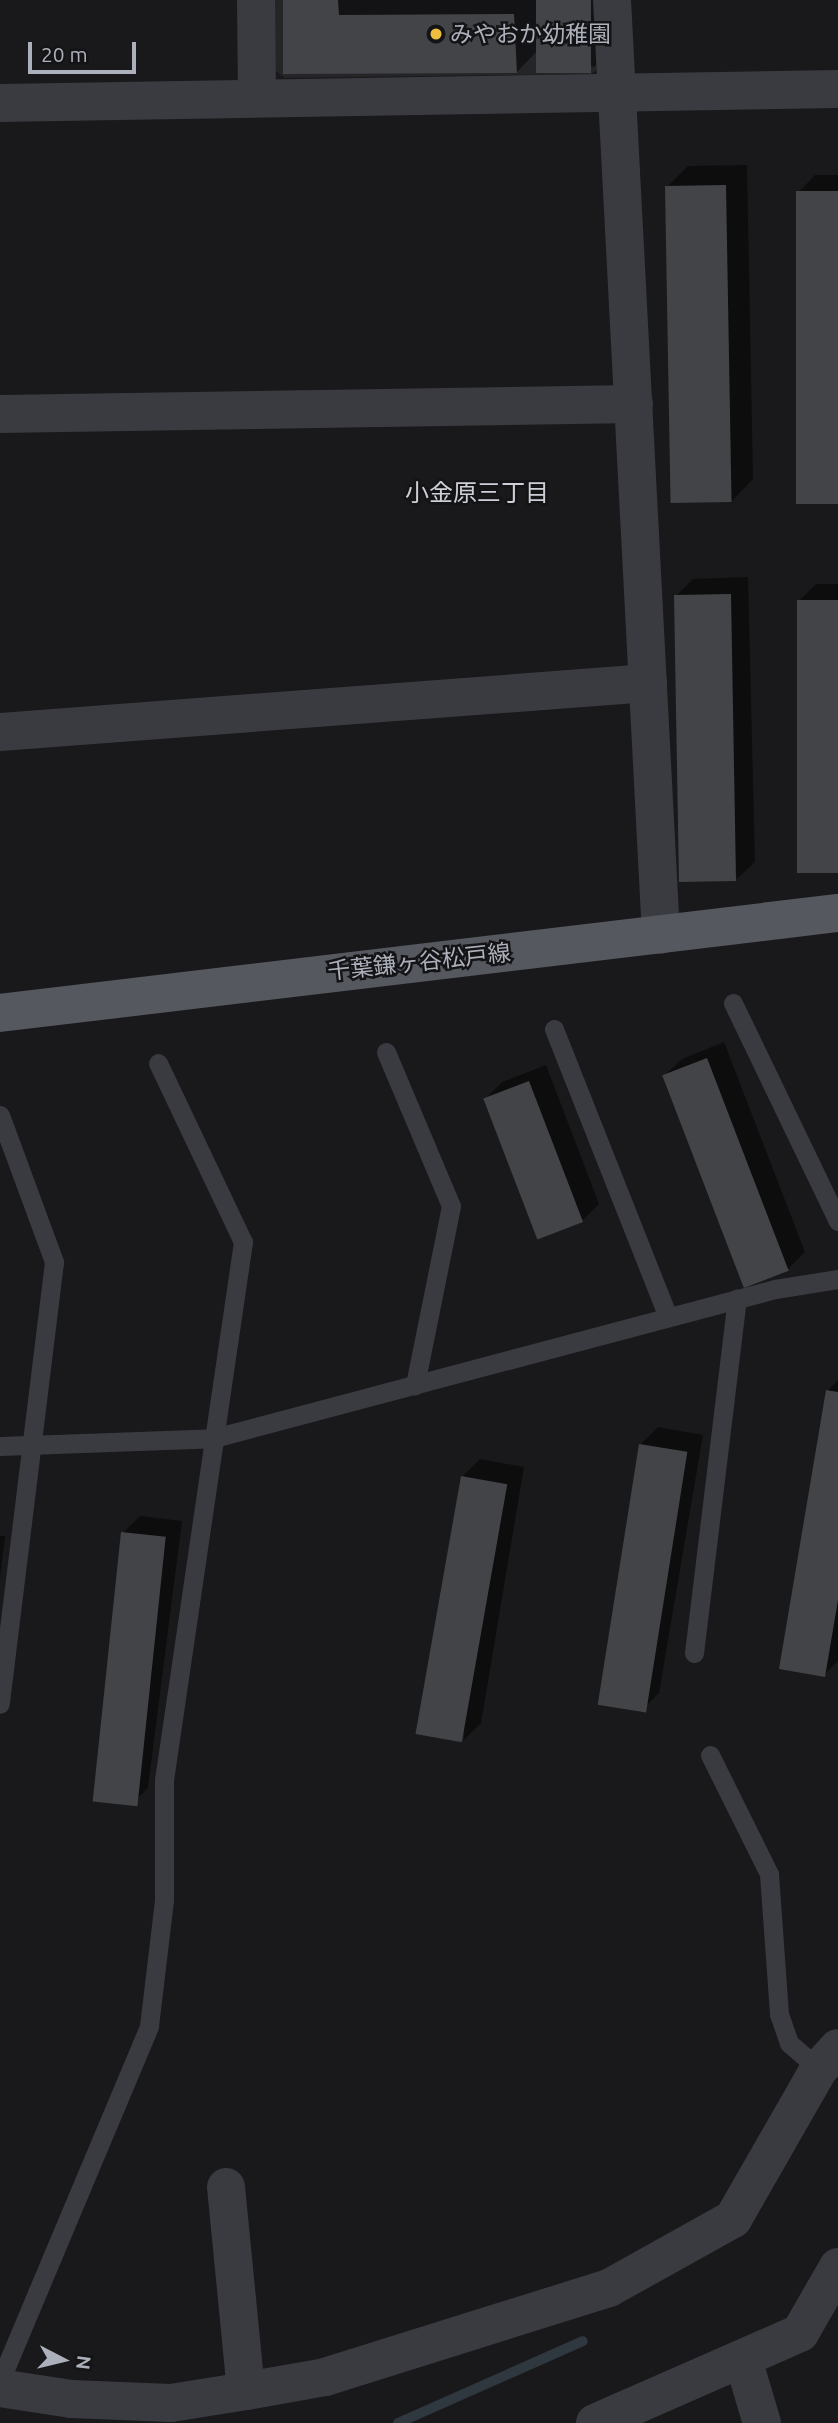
<!DOCTYPE html>
<meta charset="utf-8">
<style>
body{margin:0}
#map{position:relative;width:838px;height:2423px;overflow:hidden;background:#19191b;font-family:Ubuntu,"Noto Sans JP",sans-serif}
div>[style]{position:absolute}
.built>*{inset:0;background:#252528}
.shadow>*{inset:0;background:#0007}
.stream>*{height:10px;margin:-5px;padding:0 5px;transform-origin:5px;border-radius:5px;background:#2f373f}
.building>*{inset:0;background:#434448;transform-origin:0 0}
.service>*{height:19px;margin:-9.5px;padding:0 9.5px;transform-origin:9.5px;border-radius:9.5px;background:#3a3b40}
.minor>*{height:38px;margin:-19px;padding:0 19px;transform-origin:19px;border-radius:19px;background:#3a3b40}
.primary>*{height:38px;margin:-19px;padding:0 19px;transform-origin:19px;border-radius:19px;background:#56585f}
.dots>*{width:19px;height:19px;translate:-50% -50%;box-sizing:border-box;border:4px solid #141416;border-radius:50%}
span{translate:-50% -50%;white-space:nowrap;text-align:center;line-height:1.15;-webkit-text-stroke:5px #141416;paint-order:stroke}
.poi-label{font-size:23px;color:#acb0bb}
.left{translate:0 -50%;text-align:left}
.street-label{font-size:23px;color:#acb0bb}
.neighbourhood-label{font-size:24px;color:#cdcfd7}
.north{position:absolute;left:28px;top:2325px;width:70px;height:70px;-webkit-text-stroke:5px #141416;paint-order:stroke;rotate:97deg;font-size:19px;font-weight:700;line-height:28px;text-align:center;color:#acb0bb}
.north::after{content:'';display:block;margin:auto;width:24px;height:32px;background:#acb0bb;clip-path:polygon(50% 0,100% 100%,50% 72%,0 100%)}
.scale{position:absolute;left:28px;top:42px;width:108px;height:32px;box-sizing:border-box;border:4px solid #acb0bb;border-top:0;padding-left:9px;font-size:21px;line-height:24px;white-space:nowrap;color:#acb0bb;-webkit-text-stroke:5px #141416;paint-order:stroke}
</style>
<div id="map">
<div class="built">
<i style="clip-path:polygon(273px 0,597px 0,601px 67px,591px 74px,285px 78px,274px 70px)"></i>
</div>
<div class="shadow">
<i style="clip-path:polygon(284px 0,608px 0,611px 50px,594px 67px,540px 48px,517px 72px)"></i>
<i style="clip-path:polygon(747px 165px,753px 479px,732px 501px,667px 187px,688px 166px)"></i>
<i style="clip-path:polygon(815px 175px,838px 175px,838px 502px,798px 193px)"></i>
<i style="clip-path:polygon(748px 577px,755px 862px,737px 879px,676px 596px,693px 579px)"></i>
<i style="clip-path:polygon(816px 584px,838px 584px,838px 871px,799px 601px)"></i>
<i style="clip-path:polygon(724px 1042px,805px 1252px,788px 1269px,664px 1076px,682px 1059px)"></i>
<i style="clip-path:polygon(546px 1065px,599px 1204px,582px 1221px,485px 1099px,502px 1082px)"></i>
<i style="clip-path:polygon(838px 1380px,838px 1661px,824px 1675px,828px 1390px)"></i>
<i style="clip-path:polygon(658px 1427px,703px 1435px,659px 1693px,642px 1710px,641px 1444px)"></i>
<i style="clip-path:polygon(480px 1459px,524px 1467px,481px 1723px,464px 1740px,463px 1476px)"></i>
<i style="clip-path:polygon(140px 1516px,182px 1521px,148px 1788px,131px 1805px,123px 1533px)"></i>
<i style="clip-path:polygon(0 1536px,5px 1536px,0 1578px)"></i>
</div>
<div class="stream">
<i style="left:398px;top:2423px;width:202px;rotate:-23.9deg"></i>
</div>
<div class="building">
<i style="clip-path:polygon(283px 0,338px 0,339px 15px,514px 14px,517px 73px,283px 74px)"></i>
<i style="left:536px;top:0;width:55px;height:73px"></i>
<i style="left:726px;top:185px;width:317px;height:61px;rotate:89deg"></i>
<i style="left:838px;top:191px;width:313px;height:42px;rotate:90deg"></i>
<i style="left:731px;top:594px;width:287px;height:57px;rotate:89deg"></i>
<i style="left:838px;top:600px;width:273px;height:41px;rotate:90deg"></i>
<i style="left:707px;top:1058px;width:228px;height:48px;rotate:69deg"></i>
<i style="left:529px;top:1081px;width:151px;height:49px;rotate:69deg"></i>
<i style="clip-path:polygon(826px 1390px,838px 1392px,838px 1600px,825px 1677px,779px 1669px)"></i>
<i style="left:639px;top:1444px;width:49px;height:264px;rotate:9deg"></i>
<i style="left:461px;top:1476px;width:47px;height:262px;rotate:10deg"></i>
<i style="left:121px;top:1532px;width:45px;height:271px;rotate:6deg"></i>
</div>
<div class="service">
<i style="left:733px;top:1003px;width:242px;rotate:64.3deg"></i>
<i style="left:554px;top:1029px;width:310px;rotate:68.4deg"></i>
<i style="left:386px;top:1052px;width:167px;rotate:67.1deg"></i>
<i style="left:451px;top:1206px;width:183px;rotate:101.4deg"></i>
<i style="left:0;top:1115px;width:157px;rotate:69.8deg"></i>
<i style="left:54px;top:1262px;width:445px;rotate:97deg"></i>
<i style="left:0;top:1446px;width:214px;rotate:-2.1deg"></i>
<i style="left:214px;top:1438px;width:580px;rotate:-14.87deg"></i>
<i style="left:775px;top:1289px;width:64px;rotate:-9deg"></i>
<i style="left:694px;top:1653px;width:357px;rotate:-83.1deg"></i>
<i style="left:710px;top:1755px;width:133px;rotate:63.6deg"></i>
<i style="left:769px;top:1874px;width:140px;rotate:85.9deg"></i>
<i style="left:779px;top:2014px;width:31px;rotate:71deg"></i>
<i style="left:789px;top:2043px;width:40px;rotate:41deg"></i>
<i style="left:0;top:2381px;width:385px;rotate:-67.2deg"></i>
<i style="left:149px;top:2026px;width:127px;rotate:-83.2deg"></i>
<i style="left:164px;top:1900px;width:120px;rotate:-90deg"></i>
<i style="left:164px;top:1780px;width:544px;rotate:-81.65deg"></i>
<i style="left:243px;top:1242px;width:198px;rotate:-115.4deg"></i>
</div>
<div class="minor">
<i style="left:256px;top:0;width:98px;rotate:89.4deg"></i>
<i style="left:612px;top:0;width:936px;rotate:87deg"></i>
<i style="left:0;top:103px;width:838px;rotate:-0.96deg"></i>
<i style="left:0;top:414px;width:634px;rotate:-0.9deg"></i>
<i style="left:0;top:732px;width:650px;rotate:-4.32deg"></i>
<i style="left:226px;top:2187px;width:205px;rotate:84.4deg"></i>
<i style="left:743px;top:2359px;width:67px;rotate:73.5deg"></i>
<i style="left:0;top:2388px;width:72px;rotate:8.8deg"></i>
<i style="left:71px;top:2399px;width:100px;rotate:2.3deg"></i>
<i style="left:171px;top:2403px;width:76px;rotate:-9.1deg"></i>
<i style="left:246px;top:2391px;width:80px;rotate:-10deg"></i>
<i style="left:325px;top:2377px;width:298px;rotate:-17.4deg"></i>
<i style="left:609px;top:2288px;width:142px;rotate:-29.1deg"></i>
<i style="left:733px;top:2219px;width:173px;rotate:-60.2deg"></i>
<i style="left:819px;top:2069px;width:28px;rotate:-48deg"></i>
<i style="left:595px;top:2423px;width:224px;rotate:-23.7deg"></i>
<i style="left:800px;top:2333px;width:76px;rotate:-60.1deg"></i>
</div>
<div class="primary">
<i style="left:0;top:1013px;width:844px;rotate:-6.81deg"></i>
</div>
<div class="dots">
<i style="left:436px;top:34px;background:#eebe3e"></i>
</div>
<div class="poi-label">
<span class="left" style="left:450px;top:34px">みやおか幼稚園</span>
</div>
<div class="street-label">
<span style="left:419px;top:962px;rotate:-6deg">千葉鎌ヶ谷松戸線</span>
</div>
<div class="neighbourhood-label">
<span style="left:477px;top:493px">小金原三丁目</span>
</div>
<div class="north">N</div>
<div class="scale">20 m</div>
</div>
